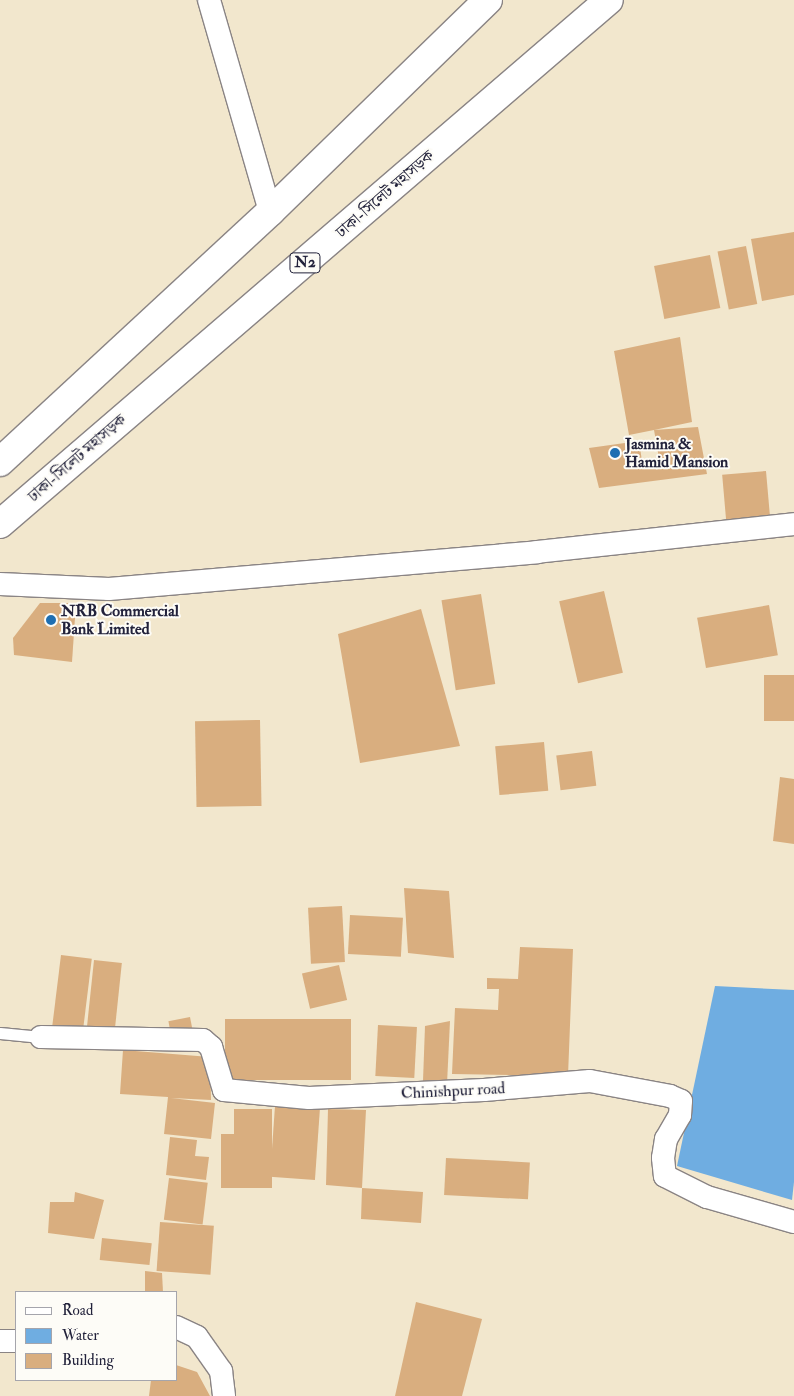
<!DOCTYPE html>
<meta charset="utf-8">
<style>
body{margin:0}
#map{position:relative;width:794px;height:1396px;overflow:hidden;background:#f2e7cd;font-family:"IM FELL Double Pica","Noto Serif Bengali",serif}
div>[style]{position:absolute}
.water>*{inset:0;background:#6fade1}
.building>*{inset:0;background:#d9ae7f;transform-origin:0 0}
.roads{filter:drop-shadow(1px 0 #8a8484) drop-shadow(-1px 0 #8a8484) drop-shadow(0 1px #8a8484) drop-shadow(0 -1px #8a8484)}
.lane>*{height:11px;margin:-5.5px;padding:0 5.5px;transform-origin:5.5px;border-radius:5.5px;background:#fff}
.street>*{height:22px;margin:-11px;padding:0 11px;transform-origin:11px;border-radius:11px;background:#fff}
.secondary>*{height:28px;margin:-14px;padding:0 14px;transform-origin:14px;border-radius:14px;background:#fff}
.highway>*{height:28px;margin:-14px;padding:0 14px;transform-origin:14px;border-radius:14px;background:#fff}
.dots>*{width:14px;height:14px;translate:-50% -50%;box-sizing:border-box;border:2px solid #fdfcf7;border-radius:50%}
span{translate:-50% -50%;white-space:nowrap;text-align:center;line-height:1.15;-webkit-text-stroke:4px #fdfcf7;paint-order:stroke}
.shield-label span{padding:1px 4px;background:#fdfcf7;border:1px solid;border-radius:4px;-webkit-text-stroke-width:0}
.shield-label{font-size:15px;color:#22223b;font-weight:700}
.street-label{font-size:16px;color:#22223b}
.poi-label{font-size:16px;color:#22223b;font-weight:700}
.left{translate:0 -50%;text-align:left}
.legend{position:absolute;left:15px;top:1291px;width:162px;height:90px;box-sizing:border-box;background:#fdfcf7;border:1px solid #a5a5ac;margin:0;padding:6px 9px;list-style:none;font-size:15px;color:#22223b}
.legend li{display:flex;align-items:center;gap:10px;height:25px}
.legend b{width:25px;border:1px solid #a5a5ac}
</style>
<div id="map">
<div class="water">
<i style="clip-path:polygon(715px 986px,794px 990px,794px 1182px,792px 1200px,677px 1166px)"></i>
</div>
<div class="building">
<i style="clip-path:polygon(794px 232px,794px 295px,762px 301px,751px 239px)"></i>
<i style="left:746px;top:246px;width:59px;height:29px;rotate:79deg"></i>
<i style="left:710px;top:255px;width:54px;height:57px;rotate:79deg"></i>
<i style="clip-path:polygon(680px 337px,692px 422px,654px 430px,698px 427px,707px 474px,599px 488px,589px 448px,639px 441px,642px 461px,659px 458px,654px 430px,629px 435px,614px 351px)"></i>
<i style="left:766px;top:471px;width:46px;height:44px;rotate:85deg"></i>
<i style="left:604px;top:591px;width:84px;height:46px;rotate:77deg"></i>
<i style="left:481px;top:594px;width:91px;height:40px;rotate:81deg"></i>
<i style="clip-path:polygon(40px 603px,76px 603px,72px 662px,14px 655px,13px 638px)"></i>
<i style="left:769px;top:605px;width:51px;height:73px;rotate:80deg"></i>
<i style="clip-path:polygon(421px 609px,460px 746px,360px 763px,338px 634px)"></i>
<i style="left:794px;top:675px;width:46px;height:30px;rotate:90deg"></i>
<i style="left:260px;top:720px;width:86px;height:65px;rotate:89deg"></i>
<i style="left:544px;top:742px;width:49px;height:49px;rotate:85deg"></i>
<i style="left:592px;top:751px;width:35px;height:36px;rotate:83deg"></i>
<i style="clip-path:polygon(780px 777px,794px 779px,794px 844px,773px 841px)"></i>
<i style="clip-path:polygon(404px 888px,449px 891px,454px 958px,408px 953px)"></i>
<i style="left:342px;top:906px;width:56px;height:34px;rotate:87deg"></i>
<i style="left:350px;top:915px;width:53px;height:39px;rotate:3deg"></i>
<i style="clip-path:polygon(520px 947px,573px 949px,568px 1076px,452px 1074px,455px 1008px,498px 1010px,499px 989px,487px 989px,487px 978px,518px 979px)"></i>
<i style="left:61px;top:955px;width:31px;height:76px;rotate:7deg"></i>
<i style="left:94px;top:960px;width:28px;height:69px;rotate:6deg"></i>
<i style="left:339px;top:965px;width:36px;height:38px;rotate:77deg"></i>
<i style="left:190px;top:1017px;width:15px;height:22px;rotate:79deg"></i>
<i style="left:225px;top:1019px;width:126px;height:61px"></i>
<i style="clip-path:polygon(450px 1021px,447px 1084px,423px 1081px,425px 1026px)"></i>
<i style="left:378px;top:1025px;width:39px;height:51px;rotate:3deg"></i>
<i style="clip-path:polygon(123px 1050px,210px 1057px,211px 1100px,171px 1098px,215px 1103px,211px 1139px,164px 1134px,168px 1097px,120px 1094px)"></i>
<i style="left:275px;top:1106px;width:45px;height:71px;rotate:4deg"></i>
<i style="clip-path:polygon(234px 1109px,272px 1109px,272px 1188px,221px 1188px,221px 1134px,234px 1134px)"></i>
<i style="clip-path:polygon(328px 1109px,366px 1110px,362px 1188px,423px 1192px,421px 1223px,361px 1219px,362px 1188px,326px 1185px)"></i>
<i style="clip-path:polygon(170px 1137px,197px 1140px,195px 1156px,209px 1157px,206px 1180px,166px 1175px)"></i>
<i style="left:446px;top:1158px;width:84px;height:37px;rotate:3deg"></i>
<i style="left:169px;top:1178px;width:39px;height:42px;rotate:7deg"></i>
<i style="clip-path:polygon(75px 1192px,104px 1200px,94px 1239px,48px 1233px,50px 1202px,74px 1202px)"></i>
<i style="left:160px;top:1222px;width:54px;height:49px;rotate:4deg"></i>
<i style="left:102px;top:1238px;width:50px;height:22px;rotate:6deg"></i>
<i style="clip-path:polygon(145px 1271px,162px 1273px,163px 1292px,145px 1292px)"></i>
<i style="clip-path:polygon(416px 1302px,482px 1319px,462px 1396px,395px 1396px)"></i>
<i style="clip-path:polygon(176px 1365px,197px 1372px,210px 1396px,149px 1396px,151px 1380px,176px 1380px)"></i>
</div>
<div class="roads">
<div class="lane">
<i style="left:0;top:1033px;width:41px;rotate:5.6deg"></i>
</div>
<div class="street">
<i style="left:209px;top:0;width:221px;rotate:73.9deg"></i>
<i style="left:0;top:584px;width:109px;rotate:2.6deg"></i>
<i style="left:109px;top:589px;width:430px;rotate:-4.9deg"></i>
<i style="left:537px;top:552px;width:259px;rotate:-6.2deg"></i>
<i style="left:41px;top:1037px;width:162px;rotate:1.1deg"></i>
<i style="left:203px;top:1040px;width:11px;rotate:41deg"></i>
<i style="left:211px;top:1047px;width:45px;rotate:73.2deg"></i>
<i style="left:224px;top:1090px;width:85px;rotate:5.4deg"></i>
<i style="left:309px;top:1098px;width:175px;rotate:-2.6deg"></i>
<i style="left:484px;top:1090px;width:106px;rotate:-4.9deg"></i>
<i style="left:590px;top:1081px;width:81px;rotate:10.6deg"></i>
<i style="left:670px;top:1096px;width:12px;rotate:24deg"></i>
<i style="left:681px;top:1101px;width:14px;rotate:94deg"></i>
<i style="left:680px;top:1115px;width:28px;rotate:120deg"></i>
<i style="left:666px;top:1139px;width:19px;rotate:99deg"></i>
<i style="left:663px;top:1158px;width:18px;rotate:84deg"></i>
<i style="left:665px;top:1176px;width:47px;rotate:26.6deg"></i>
<i style="left:707px;top:1197px;width:91px;rotate:16deg"></i>
<i style="left:176px;top:1327px;width:23px;rotate:25deg"></i>
<i style="left:197px;top:1337px;width:42px;rotate:54.8deg"></i>
<i style="left:221px;top:1371px;width:25px;rotate:83deg"></i>
<i style="left:0;top:1341px;width:16px"></i>
</div>
<div class="secondary">
<i style="left:0;top:462px;width:368px;rotate:-42.8deg"></i>
<i style="left:270px;top:212px;width:304px;rotate:-44.2deg"></i>
</div>
<div class="highway">
<i style="left:0;top:524px;width:803px;rotate:-40.71deg"></i>
</div>
</div>
<div class="dots">
<i style="left:615px;top:453px;background:#1f6fb2"></i>
<i style="left:51px;top:620px;background:#1f6fb2"></i>
</div>
<div class="shield-label">
<span style="left:305px;top:263px">N2</span>
</div>
<div class="street-label">
<span style="left:385px;top:194px;rotate:-41deg">ঢাকা-সিলেট মহাসড়ক</span>
<span style="left:77px;top:458px;rotate:-41deg">ঢাকা-সিলেট মহাসড়ক</span>
<span style="left:453px;top:1091px;rotate:-3deg">Chinishpur road</span>
</div>
<div class="poi-label">
<span class="left" style="left:625px;top:453px">Jasmina &amp;<br>Hamid Mansion</span>
<span class="left" style="left:61px;top:620px">NRB Commercial<br>Bank Limited</span>
</div>
<ul class="legend">
<li><b style="height:6px;background:#fff"></b>Road</li>
<li><b style="height:14px;background:#6fade1"></b>Water</li>
<li><b style="height:14px;background:#d9ae7f"></b>Building</li>
</ul>
</div>
